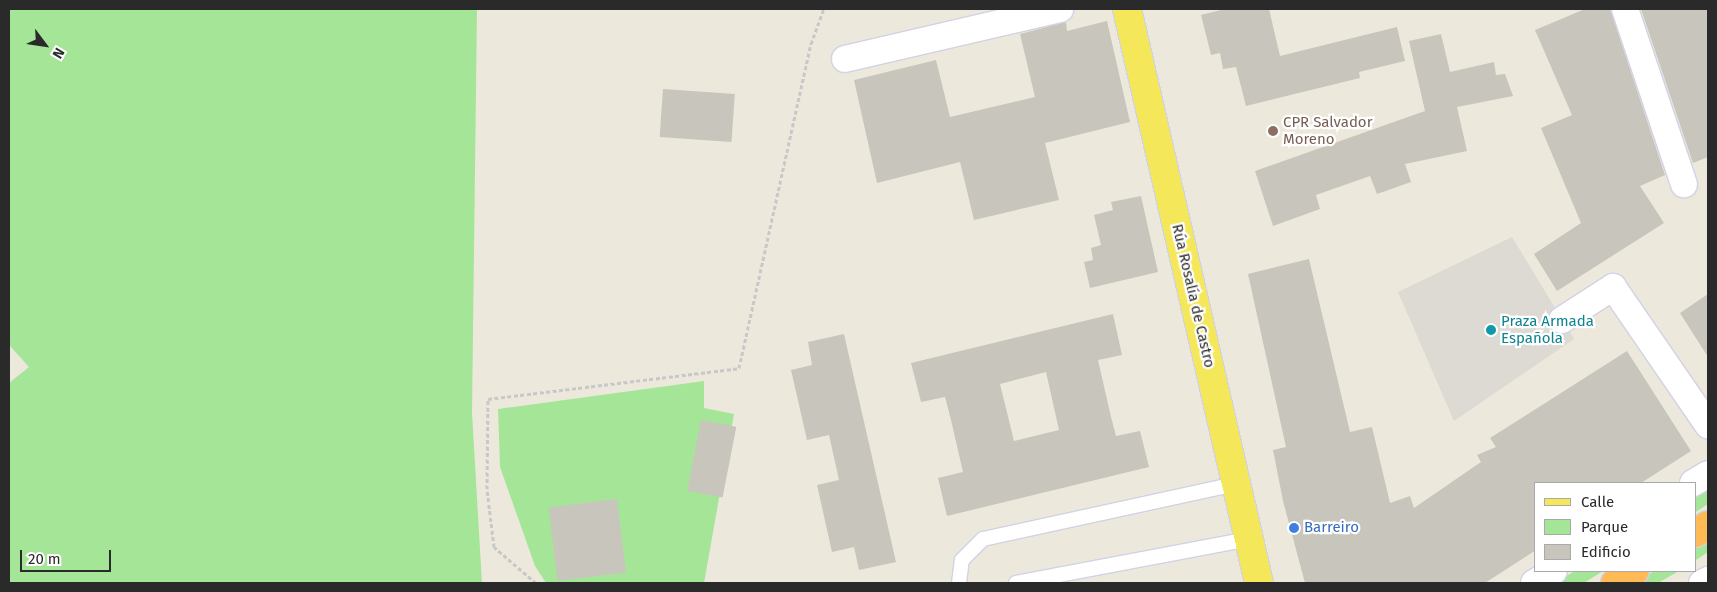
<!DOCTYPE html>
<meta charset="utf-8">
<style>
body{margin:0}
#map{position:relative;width:1717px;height:592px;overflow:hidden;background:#ede8dc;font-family:"Fira Sans",sans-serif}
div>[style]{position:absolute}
.green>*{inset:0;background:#a5e597}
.plaza>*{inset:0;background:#dddad3}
.building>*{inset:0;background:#c8c5bc;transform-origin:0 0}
.path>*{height:3px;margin-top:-1.5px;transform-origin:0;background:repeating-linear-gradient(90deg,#c8c8c8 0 4px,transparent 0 6.5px)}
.roads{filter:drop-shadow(1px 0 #d1d2e4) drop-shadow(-1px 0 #d1d2e4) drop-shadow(0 1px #d1d2e4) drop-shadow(0 -1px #d1d2e4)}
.lane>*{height:14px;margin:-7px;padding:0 7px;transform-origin:7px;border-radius:7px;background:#fff}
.street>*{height:26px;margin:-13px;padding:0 13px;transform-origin:13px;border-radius:13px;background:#fff}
.primary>*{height:28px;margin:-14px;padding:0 14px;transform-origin:14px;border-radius:14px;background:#f4e85a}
.highway>*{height:28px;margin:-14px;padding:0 14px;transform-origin:14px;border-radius:14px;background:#ffb955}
.dots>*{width:14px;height:14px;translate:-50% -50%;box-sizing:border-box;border:2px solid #fff;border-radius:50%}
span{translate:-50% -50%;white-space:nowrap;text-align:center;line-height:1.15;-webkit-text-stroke:4.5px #fff;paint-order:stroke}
.education-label{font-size:15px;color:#785e54}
.left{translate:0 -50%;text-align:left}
.street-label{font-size:15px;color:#2a2a2a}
.culture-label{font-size:15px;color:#0d838f}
.shop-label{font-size:15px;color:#366cbe}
.frame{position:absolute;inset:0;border:10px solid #2a2a2a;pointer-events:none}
.legend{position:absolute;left:1534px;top:482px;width:162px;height:90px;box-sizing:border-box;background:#fff;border:1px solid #aaa;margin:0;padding:6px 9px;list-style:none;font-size:15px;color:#2a2a2a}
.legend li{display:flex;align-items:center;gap:10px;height:25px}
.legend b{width:25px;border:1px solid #aaa}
.north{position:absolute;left:20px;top:20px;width:50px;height:50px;-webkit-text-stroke:4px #fff;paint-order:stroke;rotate:121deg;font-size:14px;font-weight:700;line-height:20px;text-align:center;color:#2a2a2a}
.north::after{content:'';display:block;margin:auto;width:18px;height:22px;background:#2a2a2a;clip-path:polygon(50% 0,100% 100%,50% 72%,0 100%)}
.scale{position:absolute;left:20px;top:550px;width:91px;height:22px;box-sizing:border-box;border:2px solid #2a2a2a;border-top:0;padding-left:6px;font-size:15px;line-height:18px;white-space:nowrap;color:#2a2a2a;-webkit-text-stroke:4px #fff;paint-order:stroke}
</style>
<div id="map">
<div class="green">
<i style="clip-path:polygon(9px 9px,477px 9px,472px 413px,482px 583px,9px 583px,9px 383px,29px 367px,9px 345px)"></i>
<i style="clip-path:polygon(704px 381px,704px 408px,734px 414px,704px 583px,546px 583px,535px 566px,500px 467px,498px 409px)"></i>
<i style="clip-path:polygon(1708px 486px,1708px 504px,1696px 512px,1696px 494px)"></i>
<i style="clip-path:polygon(1708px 536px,1708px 552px,1696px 560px,1696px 544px)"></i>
<i style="clip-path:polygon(1575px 571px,1603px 571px,1584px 583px,1555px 583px)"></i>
<i style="clip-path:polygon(1654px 571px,1679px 571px,1658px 583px,1634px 583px)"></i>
</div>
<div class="plaza">
<i style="clip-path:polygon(1512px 237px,1574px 339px,1454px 421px,1398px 292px)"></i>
</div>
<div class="building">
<i style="clip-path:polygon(1225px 9px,1269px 9px,1280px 56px,1397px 27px,1405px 61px,1359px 72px,1360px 78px,1246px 106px,1236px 67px,1223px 69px,1220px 53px,1211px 55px,1201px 15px)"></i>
<i style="clip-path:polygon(1585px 9px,1610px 9px,1665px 175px,1640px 186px,1664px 223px,1557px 291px,1534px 254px,1581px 223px,1541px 128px,1572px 115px,1535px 30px)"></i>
<i style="clip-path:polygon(1641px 9px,1708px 9px,1708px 157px,1693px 163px)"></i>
<i style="clip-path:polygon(1107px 21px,1130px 122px,1045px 143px,1059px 200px,974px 220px,960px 162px,877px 183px,854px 80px,936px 60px,950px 117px,1035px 97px,1020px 34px,1066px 22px,1067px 31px)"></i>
<i style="clip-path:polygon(1441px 34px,1450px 72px,1494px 62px,1496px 75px,1505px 74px,1513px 96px,1457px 107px,1467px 151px,1405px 164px,1411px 182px,1377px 194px,1370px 176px,1316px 195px,1320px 209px,1273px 226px,1255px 171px,1425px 111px,1409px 41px)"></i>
<i style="left:663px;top:89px;width:72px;height:48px;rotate:4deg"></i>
<i style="clip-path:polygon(1141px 196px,1158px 272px,1090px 288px,1084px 262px,1093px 260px,1091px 248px,1101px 245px,1094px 215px,1113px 210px,1111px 202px)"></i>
<i style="clip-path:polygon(1309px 259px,1350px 432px,1372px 427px,1390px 503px,1410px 496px,1414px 508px,1481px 462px,1477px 455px,1496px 447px,1490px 438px,1627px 351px,1691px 451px,1641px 483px,1536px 483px,1536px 550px,1485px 583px,1305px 583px,1283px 501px,1273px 450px,1286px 447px,1248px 274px)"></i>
<i style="clip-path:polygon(1708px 294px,1708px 357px,1680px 313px)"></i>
<i style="clip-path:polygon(evenodd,1113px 314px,1122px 355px,1098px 360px,1111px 417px,1116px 436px,1140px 431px,1149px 467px,947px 516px,938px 478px,963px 472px,951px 420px,945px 397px,921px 402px,911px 363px,1113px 314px,1046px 372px,1059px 430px,1014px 441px,1000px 384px,1046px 372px)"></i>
<i style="clip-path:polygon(844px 334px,896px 562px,859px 570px,854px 547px,832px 552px,817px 485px,839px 480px,829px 435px,807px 440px,791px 370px,812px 365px,808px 342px)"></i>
<i style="left:701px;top:420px;width:36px;height:72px;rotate:11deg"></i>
<i style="left:617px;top:499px;width:74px;height:69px;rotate:83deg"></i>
</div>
<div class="path">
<i style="left:536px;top:583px;width:55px;rotate:-139.4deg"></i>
<i style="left:494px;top:547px;width:58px;rotate:-96.9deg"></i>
<i style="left:487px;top:489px;width:90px;rotate:-89.4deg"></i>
<i style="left:488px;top:399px;width:253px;rotate:-7deg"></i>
<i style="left:739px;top:368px;width:332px;rotate:-77.5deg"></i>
<i style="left:811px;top:44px;width:37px;rotate:-70deg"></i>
</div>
<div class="roads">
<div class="lane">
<i style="left:959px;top:583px;width:23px;rotate:-83deg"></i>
<i style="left:962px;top:560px;width:30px;rotate:-45deg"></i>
<i style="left:983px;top:539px;width:259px;rotate:-12.3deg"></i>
<i style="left:1016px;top:583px;width:237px;rotate:-10.7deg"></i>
</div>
<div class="street">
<i style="left:1625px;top:9px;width:185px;rotate:71.4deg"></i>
<i style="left:845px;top:59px;width:221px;rotate:-13.1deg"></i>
<i style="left:1562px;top:320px;width:61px;rotate:-32.9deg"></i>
<i style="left:1613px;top:287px;width:168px;rotate:55.5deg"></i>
<i style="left:1693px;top:483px;width:17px;rotate:-31deg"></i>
<i style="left:1534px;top:583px;width:23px;rotate:-31deg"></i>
<i style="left:1702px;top:583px;width:7px;rotate:-27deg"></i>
</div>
<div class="primary">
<i style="left:1127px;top:9px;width:589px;rotate:77.05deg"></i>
</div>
<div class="highway">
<i style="left:1696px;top:533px;width:14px;rotate:-34deg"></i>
<i style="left:1615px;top:583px;width:23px;rotate:-31deg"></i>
</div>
</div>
<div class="dots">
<i style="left:1273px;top:131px;background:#8d6e63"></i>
<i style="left:1491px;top:330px;background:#0f9aa8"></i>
<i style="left:1294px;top:528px;background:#3f7fe0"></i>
</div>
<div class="education-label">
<span class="left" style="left:1283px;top:131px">CPR Salvador<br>Moreno</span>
</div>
<div class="street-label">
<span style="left:1193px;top:296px;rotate:77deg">Rúa Rosalía de Castro</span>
</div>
<div class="culture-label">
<span class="left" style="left:1501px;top:330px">Praza Armada<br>Española</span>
</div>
<div class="shop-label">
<span class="left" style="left:1304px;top:528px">Barreiro</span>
</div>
<div class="frame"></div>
<ul class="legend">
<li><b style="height:6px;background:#f4e85a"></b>Calle</li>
<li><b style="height:14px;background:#a5e597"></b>Parque</li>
<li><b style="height:14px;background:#c8c5bc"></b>Edificio</li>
</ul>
<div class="north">N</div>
<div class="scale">20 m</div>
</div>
